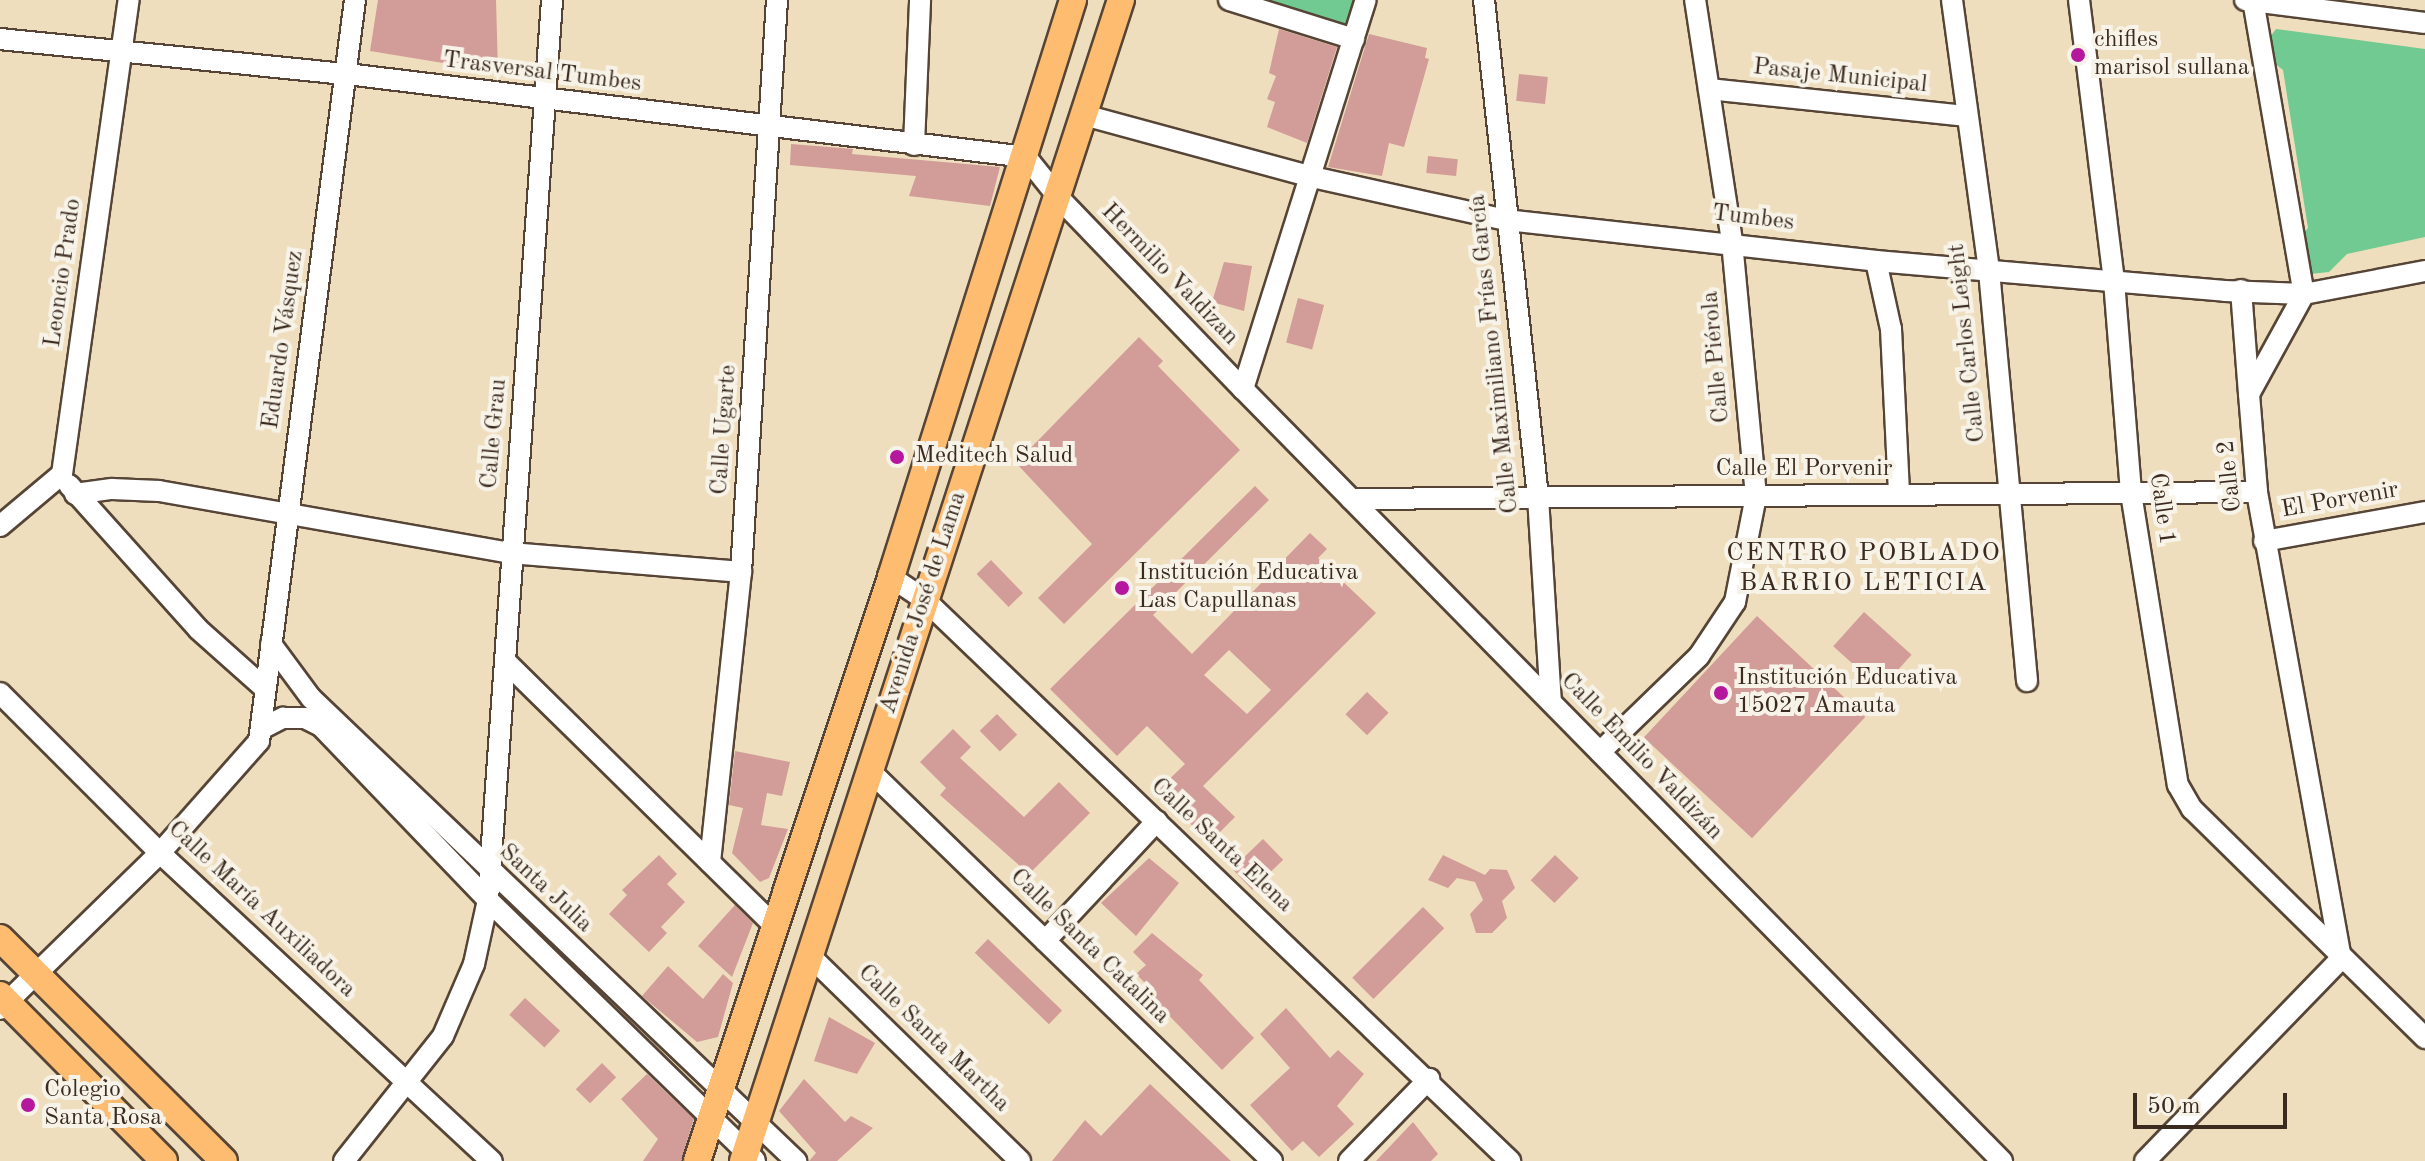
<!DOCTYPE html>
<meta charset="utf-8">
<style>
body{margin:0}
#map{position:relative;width:2425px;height:1161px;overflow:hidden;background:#efdebd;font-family:"Old Standard TT",serif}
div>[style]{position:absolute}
.green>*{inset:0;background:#71ca91}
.building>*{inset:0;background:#d29c98;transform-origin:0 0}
.roads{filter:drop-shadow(2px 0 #564536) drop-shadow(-2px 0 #564536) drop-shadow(0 2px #564536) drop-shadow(0 -2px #564536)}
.minor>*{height:20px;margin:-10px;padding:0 10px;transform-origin:10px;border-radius:10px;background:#fff}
.major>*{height:26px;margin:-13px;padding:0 13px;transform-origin:13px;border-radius:13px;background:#fdbc6f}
.dots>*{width:22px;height:22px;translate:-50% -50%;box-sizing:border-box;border:4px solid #f7f3e8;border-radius:50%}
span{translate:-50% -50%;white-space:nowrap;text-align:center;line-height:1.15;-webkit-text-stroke:8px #f7f3e8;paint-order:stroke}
.poi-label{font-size:24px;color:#3b2a1e}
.left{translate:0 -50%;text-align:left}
.street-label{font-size:24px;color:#3b2a1e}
.neighbourhood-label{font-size:26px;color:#3b2a1e;letter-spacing:2px}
.scale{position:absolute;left:2133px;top:1093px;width:154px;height:36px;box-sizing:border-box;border:4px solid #3b2a1e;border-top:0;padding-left:10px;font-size:24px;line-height:28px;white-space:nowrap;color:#3b2a1e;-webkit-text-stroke:6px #f7f3e8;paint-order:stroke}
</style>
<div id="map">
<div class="green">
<i style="clip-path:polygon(1240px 0,1354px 0,1344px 32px)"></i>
<i style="clip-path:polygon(2276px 29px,2425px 49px,2425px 237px,2347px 254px,2329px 272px,2310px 274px,2298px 239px,2308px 228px,2283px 70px,2269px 59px,2267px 41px)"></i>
</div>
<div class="building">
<i style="clip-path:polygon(378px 0,496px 0,498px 72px,370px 51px)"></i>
<i style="clip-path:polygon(1279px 29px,1337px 47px,1307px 143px,1267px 127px,1275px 102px,1267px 99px,1276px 76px,1269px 73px)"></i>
<i style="clip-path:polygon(1369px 34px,1427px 48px,1425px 58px,1429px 59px,1404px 147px,1389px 143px,1382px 176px,1328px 167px)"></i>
<i style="left:1519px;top:74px;width:29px;height:27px;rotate:6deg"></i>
<i style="clip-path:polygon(791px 144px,853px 149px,852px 154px,1000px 167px,990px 206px,909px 196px,916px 176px,790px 165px)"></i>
<i style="left:1428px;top:156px;width:30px;height:17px;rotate:6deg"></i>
<i style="clip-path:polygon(1224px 262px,1252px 266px,1244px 311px,1212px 302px)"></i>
<i style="left:1298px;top:298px;width:27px;height:46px;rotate:15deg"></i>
<i style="clip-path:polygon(1139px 337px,1163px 361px,1158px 366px,1240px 450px,1064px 624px,1038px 598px,1092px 544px,1016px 463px)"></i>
<i style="clip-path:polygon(evenodd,1255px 486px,1269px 500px,1153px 615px,1192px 654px,1310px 533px,1327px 549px,1318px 558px,1376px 613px,1203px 786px,1235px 817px,1210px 842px,1156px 792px,1185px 764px,1147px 726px,1117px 756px,1050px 689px,1255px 486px,1229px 650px,1271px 690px,1247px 714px,1204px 675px,1229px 650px)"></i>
<i style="left:991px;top:560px;width:46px;height:20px;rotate:46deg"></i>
<i style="left:1864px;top:612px;width:64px;height:46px;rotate:42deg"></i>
<i style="left:1757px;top:616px;width:148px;height:166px;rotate:43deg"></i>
<i style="left:1367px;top:692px;width:30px;height:31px;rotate:44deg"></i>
<i style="left:997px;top:714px;width:29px;height:24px;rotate:46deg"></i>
<i style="clip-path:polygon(953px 729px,971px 747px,960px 758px,1024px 817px,1059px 782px,1090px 813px,1029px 874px,940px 795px,946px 788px,920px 762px)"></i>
<i style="clip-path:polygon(735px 751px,790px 762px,782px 796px,767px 793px,761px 825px,788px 829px,769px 878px,760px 882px,732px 853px,743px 808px,729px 805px)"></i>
<i style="left:1263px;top:839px;width:29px;height:43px;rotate:46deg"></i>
<i style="clip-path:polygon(659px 855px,677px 874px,667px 884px,685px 902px,661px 927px,667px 933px,649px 952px,609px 914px,627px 895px,622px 890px)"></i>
<i style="clip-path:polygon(1443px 855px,1485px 875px,1490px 869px,1507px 870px,1515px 888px,1502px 901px,1507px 918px,1492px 933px,1476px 933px,1470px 914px,1483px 900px,1475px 882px,1457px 878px,1448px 888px,1428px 880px)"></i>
<i style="left:1555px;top:855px;width:33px;height:35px;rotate:44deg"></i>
<i style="clip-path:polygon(1149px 858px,1179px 883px,1136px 936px,1101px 903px)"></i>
<i style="clip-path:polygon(735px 905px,753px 923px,732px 977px,698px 946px)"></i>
<i style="left:1423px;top:907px;width:30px;height:100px;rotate:45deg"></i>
<i style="clip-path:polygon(1152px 933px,1203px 975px,1199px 980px,1254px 1038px,1222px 1070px,1151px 997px,1155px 993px,1136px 974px,1146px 965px,1133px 952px)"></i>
<i style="left:988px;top:939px;width:103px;height:19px;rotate:44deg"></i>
<i style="clip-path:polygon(668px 966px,703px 999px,723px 974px,733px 983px,718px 1037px,697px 1042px,642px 996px)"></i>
<i style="left:525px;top:998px;width:48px;height:23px;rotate:43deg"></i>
<i style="clip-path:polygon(1286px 1008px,1330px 1058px,1338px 1050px,1364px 1074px,1337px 1106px,1354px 1124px,1319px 1157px,1303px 1141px,1292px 1151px,1250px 1105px,1290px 1068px,1260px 1034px)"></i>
<i style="clip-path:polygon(829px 1017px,875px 1043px,857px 1074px,814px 1061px)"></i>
<i style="left:602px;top:1063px;width:20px;height:37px;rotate:45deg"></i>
<i style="clip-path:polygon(647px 1074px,694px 1119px,681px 1161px,643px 1161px,658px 1139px,621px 1099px)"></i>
<i style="clip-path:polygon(804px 1079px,845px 1122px,851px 1116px,873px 1128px,837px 1161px,809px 1161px,816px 1153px,779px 1111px)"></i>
<i style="clip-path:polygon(1150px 1084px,1231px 1161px,1052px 1161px,1085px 1120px,1101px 1136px)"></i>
<i style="clip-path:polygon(1413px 1122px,1438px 1154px,1431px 1161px,1376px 1161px)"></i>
</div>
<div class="roads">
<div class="minor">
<i style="left:1229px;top:0;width:131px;rotate:17.3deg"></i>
<i style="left:1484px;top:0;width:500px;rotate:83.8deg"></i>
<i style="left:1538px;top:497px;width:205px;rotate:86.4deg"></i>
<i style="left:1952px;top:0;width:274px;rotate:82.2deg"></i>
<i style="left:1989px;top:271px;width:412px;rotate:84.7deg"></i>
<i style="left:2079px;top:0;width:283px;rotate:82.9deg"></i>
<i style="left:2114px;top:281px;width:213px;rotate:85.4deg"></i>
<i style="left:2131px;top:493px;width:296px;rotate:80.9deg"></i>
<i style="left:2178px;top:785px;width:28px;rotate:60deg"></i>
<i style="left:2192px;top:809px;width:327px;rotate:44.5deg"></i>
<i style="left:2245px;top:0;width:181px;rotate:7.3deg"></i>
<i style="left:2253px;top:0;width:298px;rotate:80.2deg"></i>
<i style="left:2304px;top:294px;width:114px;rotate:118.8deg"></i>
<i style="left:2249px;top:394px;width:98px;rotate:85.3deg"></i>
<i style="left:2257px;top:492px;width:474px;rotate:79.8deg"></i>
<i style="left:0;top:39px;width:349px;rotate:5.8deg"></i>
<i style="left:347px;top:74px;width:684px;rotate:6.97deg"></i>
<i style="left:1026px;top:157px;width:51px;rotate:51.3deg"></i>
<i style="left:1058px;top:197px;width:267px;rotate:46.1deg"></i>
<i style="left:1243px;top:389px;width:1083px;rotate:45.49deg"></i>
<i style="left:1709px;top:89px;width:257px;rotate:6deg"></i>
<i style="left:1084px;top:115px;width:236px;rotate:15.2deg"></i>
<i style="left:1312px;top:177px;width:199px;rotate:12.5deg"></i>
<i style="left:1506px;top:220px;width:372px;rotate:6.3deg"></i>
<i style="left:1876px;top:261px;width:350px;rotate:4.9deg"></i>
<i style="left:2225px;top:291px;width:79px;rotate:2.2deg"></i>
<i style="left:2304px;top:294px;width:123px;rotate:-10.8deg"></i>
<i style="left:914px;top:145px;width:145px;rotate:-87.6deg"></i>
<i style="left:1876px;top:261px;width:70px;rotate:77.6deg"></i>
<i style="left:1891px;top:329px;width:166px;rotate:87.2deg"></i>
<i style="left:2241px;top:290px;width:104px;rotate:85.6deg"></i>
<i style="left:1243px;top:389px;width:408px;rotate:-72.5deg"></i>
<i style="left:69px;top:485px;width:193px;rotate:48.1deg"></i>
<i style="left:198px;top:629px;width:87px;rotate:41.7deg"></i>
<i style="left:75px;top:494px;width:37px;rotate:-8deg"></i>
<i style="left:112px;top:489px;width:47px;rotate:2.4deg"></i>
<i style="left:159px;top:491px;width:357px;rotate:10deg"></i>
<i style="left:511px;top:553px;width:231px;rotate:4.7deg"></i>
<i style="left:1351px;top:499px;width:906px;rotate:-0.44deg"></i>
<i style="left:0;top:526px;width:81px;rotate:-40deg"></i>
<i style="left:62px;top:474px;width:479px;rotate:-82deg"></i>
<i style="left:2264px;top:541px;width:164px;rotate:-10.2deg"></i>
<i style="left:891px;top:577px;width:41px;rotate:34.1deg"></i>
<i style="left:925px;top:600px;width:811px;rotate:43.8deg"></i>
<i style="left:271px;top:644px;width:67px;rotate:53.5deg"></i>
<i style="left:311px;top:698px;width:671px;rotate:43.67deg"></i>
<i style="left:506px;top:662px;width:373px;rotate:44.5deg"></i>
<i style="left:0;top:693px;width:226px;rotate:45deg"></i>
<i style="left:160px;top:853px;width:453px;rotate:42.9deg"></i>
<i style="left:261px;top:729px;width:25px;rotate:-27deg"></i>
<i style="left:283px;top:718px;width:22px"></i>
<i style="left:305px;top:718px;width:18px;rotate:27deg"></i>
<i style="left:321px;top:726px;width:241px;rotate:46.2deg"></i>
<i style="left:488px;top:900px;width:373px;rotate:44.3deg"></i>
<i style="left:1600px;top:752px;width:138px;rotate:-44.1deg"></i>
<i style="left:1699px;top:656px;width:65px;rotate:-56.3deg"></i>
<i style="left:1735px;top:602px;width:108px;rotate:-78.8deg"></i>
<i style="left:1756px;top:496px;width:256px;rotate:-95.4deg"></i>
<i style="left:1732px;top:241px;width:244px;rotate:-98.7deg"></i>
<i style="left:870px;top:771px;width:560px;rotate:44.13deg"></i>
<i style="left:710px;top:862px;width:292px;rotate:-83.9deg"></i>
<i style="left:741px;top:572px;width:573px;rotate:-86.4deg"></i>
<i style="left:1045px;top:941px;width:164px;rotate:-47deg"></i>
<i style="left:809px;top:955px;width:295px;rotate:44.3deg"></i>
<i style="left:0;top:1009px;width:223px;rotate:-44.3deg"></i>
<i style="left:160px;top:853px;width:149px;rotate:-48.5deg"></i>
<i style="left:259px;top:741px;width:747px;rotate:-82.62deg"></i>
<i style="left:344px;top:1161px;width:159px;rotate:-51.6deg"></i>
<i style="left:443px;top:1036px;width:78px;rotate:-66.7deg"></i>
<i style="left:474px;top:964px;width:66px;rotate:-77.7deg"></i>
<i style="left:488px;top:900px;width:902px;rotate:-85.93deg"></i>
<i style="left:1349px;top:1161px;width:115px;rotate:-45.7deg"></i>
<i style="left:2145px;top:1161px;width:281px;rotate:-45.9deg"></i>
</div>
<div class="major">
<i style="left:0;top:938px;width:316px;rotate:44.9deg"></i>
<i style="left:0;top:995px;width:233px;rotate:45.3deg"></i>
<i style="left:697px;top:1161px;width:615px;rotate:-71.62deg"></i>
<i style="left:891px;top:577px;width:605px;rotate:-72.49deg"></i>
<i style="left:743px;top:1161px;width:1221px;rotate:-71.97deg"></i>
</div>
</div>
<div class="dots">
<i style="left:2078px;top:55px;background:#b5179e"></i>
<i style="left:897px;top:457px;background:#b5179e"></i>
<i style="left:1122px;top:588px;background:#b5179e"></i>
<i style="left:1721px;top:693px;background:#b5179e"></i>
<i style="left:28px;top:1105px;background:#b5179e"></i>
</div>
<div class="poi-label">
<span class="left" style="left:2094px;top:55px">chifles<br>marisol sullana</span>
<span class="left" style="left:915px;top:457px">Meditech Salud</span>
<span class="left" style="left:1138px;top:588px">Institución Educativa<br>Las Capullanas</span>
<span class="left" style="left:1737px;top:693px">Institución Educativa<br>15027 Amauta</span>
<span class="left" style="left:44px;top:1105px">Colegio<br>Santa Rosa</span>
</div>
<div class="street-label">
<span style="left:542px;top:73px;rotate:7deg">Trasversal Tumbes</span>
<span style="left:1840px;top:77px;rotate:6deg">Pasaje Municipal</span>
<span style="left:1753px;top:219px;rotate:7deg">Tumbes</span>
<span style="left:64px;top:273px;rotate:-82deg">Leoncio Prado</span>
<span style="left:1169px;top:275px;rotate:46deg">Hermilio Valdizan</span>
<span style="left:284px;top:340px;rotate:-82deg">Eduardo Vásquez</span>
<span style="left:1968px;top:343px;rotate:-96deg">Calle Carlos Leight</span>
<span style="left:1495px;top:354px;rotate:-96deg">Calle Maximiliano Frías García</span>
<span style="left:1717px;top:357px;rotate:-95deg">Calle Piérola</span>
<span style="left:725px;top:430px;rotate:-86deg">Calle Ugarte</span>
<span style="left:495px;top:434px;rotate:-85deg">Calle Grau</span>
<span style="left:1804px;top:470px">Calle El Porvenir</span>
<span style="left:2231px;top:476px;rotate:-96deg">Calle 2</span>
<span style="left:2340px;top:501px;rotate:-10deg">El Porvenir</span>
<span style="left:2161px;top:509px;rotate:82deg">Calle 1</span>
<span style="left:924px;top:603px;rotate:-72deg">Avenida José de Lama</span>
<span style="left:1641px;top:757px;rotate:46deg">Calle Emilio Valdizán</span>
<span style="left:1221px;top:846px;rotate:43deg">Calle Santa Elena</span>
<span style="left:545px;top:889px;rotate:43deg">Santa Julia</span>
<span style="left:261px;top:910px;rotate:43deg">Calle María Auxiliadora</span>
<span style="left:1089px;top:947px;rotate:44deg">Calle Santa Catalina</span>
<span style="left:933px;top:1039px;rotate:44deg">Calle Santa Martha</span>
</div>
<div class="neighbourhood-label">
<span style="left:1864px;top:569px">CENTRO POBLADO<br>BARRIO LETICIA</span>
</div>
<div class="scale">50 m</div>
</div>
